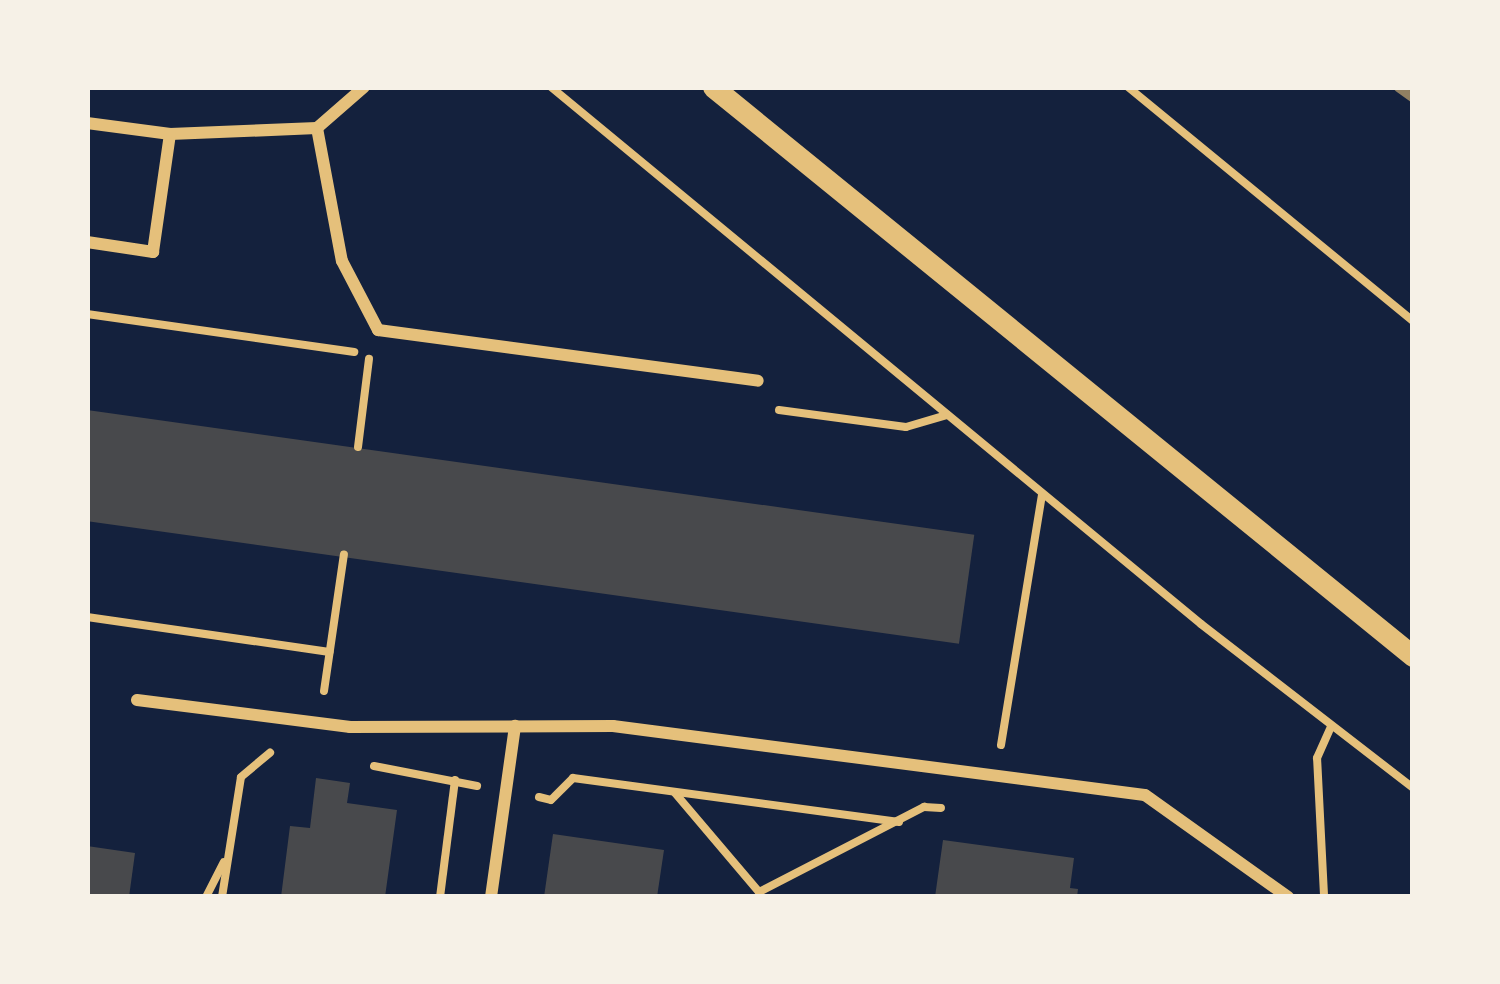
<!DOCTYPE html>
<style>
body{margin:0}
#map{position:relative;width:1500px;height:984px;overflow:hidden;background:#14213d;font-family:Arial,sans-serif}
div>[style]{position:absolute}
.building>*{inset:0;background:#48494c;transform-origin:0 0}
.path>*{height:8px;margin:-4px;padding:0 4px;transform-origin:4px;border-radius:4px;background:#e5c07b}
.minor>*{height:12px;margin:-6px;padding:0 6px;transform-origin:6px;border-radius:6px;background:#e5c07b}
.tertiary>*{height:21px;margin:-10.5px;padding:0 10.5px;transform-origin:10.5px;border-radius:10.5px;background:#e5c07b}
.rail>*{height:9px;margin:-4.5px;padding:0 4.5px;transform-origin:4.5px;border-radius:4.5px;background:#918062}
span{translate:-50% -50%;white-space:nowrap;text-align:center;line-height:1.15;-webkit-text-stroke:12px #f6f1e7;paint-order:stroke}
.frame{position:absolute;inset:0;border:90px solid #f6f1e7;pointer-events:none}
</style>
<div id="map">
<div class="building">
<i style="left:87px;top:410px;width:896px;height:110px;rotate:8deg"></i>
<i style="clip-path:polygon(316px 778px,350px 783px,347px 803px,397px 810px,385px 897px,281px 897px,290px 826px,310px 828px)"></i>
<i style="clip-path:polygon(553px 834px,664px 850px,657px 897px,544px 897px)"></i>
<i style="clip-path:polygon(943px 840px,1074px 858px,1070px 888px,1078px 889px,1077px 897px,935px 897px)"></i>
<i style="clip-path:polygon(87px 846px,135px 853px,129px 897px,87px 897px)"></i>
</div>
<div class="path">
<i style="left:551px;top:87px;width:843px;rotate:39.56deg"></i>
<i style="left:1201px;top:624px;width:268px;rotate:37.7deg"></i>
<i style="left:1128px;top:87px;width:369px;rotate:39.4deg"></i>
<i style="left:87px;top:314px;width:270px;rotate:8.1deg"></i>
<i style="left:779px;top:410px;width:128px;rotate:7.6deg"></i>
<i style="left:906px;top:427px;width:43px;rotate:-16.3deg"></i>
<i style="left:358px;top:447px;width:89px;rotate:-82.9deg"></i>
<i style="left:87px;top:617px;width:245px;rotate:8.2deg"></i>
<i style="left:324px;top:691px;width:138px;rotate:-81.7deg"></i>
<i style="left:1001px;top:745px;width:254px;rotate:-80.7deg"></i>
<i style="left:374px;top:766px;width:105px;rotate:11deg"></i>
<i style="left:675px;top:793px;width:130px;rotate:49.7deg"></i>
<i style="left:759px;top:892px;width:186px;rotate:-27.3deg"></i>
<i style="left:924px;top:807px;width:17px;rotate:3deg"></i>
<i style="left:539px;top:797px;width:12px;rotate:14deg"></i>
<i style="left:551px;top:800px;width:31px;rotate:-45deg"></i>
<i style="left:573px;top:778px;width:329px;rotate:7.7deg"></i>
<i style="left:1324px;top:895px;width:137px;rotate:-92.9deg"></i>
<i style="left:1317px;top:758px;width:35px;rotate:-66deg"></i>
<i style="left:206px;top:897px;width:39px;rotate:-63deg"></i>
<i style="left:222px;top:897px;width:121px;rotate:-81deg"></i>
<i style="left:241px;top:777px;width:38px;rotate:-40deg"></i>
<i style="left:440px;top:897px;width:118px;rotate:-82.7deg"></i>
</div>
<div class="minor">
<i style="left:87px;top:123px;width:84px;rotate:7.5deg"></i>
<i style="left:170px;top:134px;width:147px;rotate:-2.3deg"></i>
<i style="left:317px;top:128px;width:62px;rotate:-41.1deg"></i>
<i style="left:317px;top:128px;width:135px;rotate:79.4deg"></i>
<i style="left:342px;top:261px;width:78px;rotate:62.4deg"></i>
<i style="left:378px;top:330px;width:383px;rotate:7.6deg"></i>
<i style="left:87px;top:242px;width:67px;rotate:8.6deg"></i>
<i style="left:153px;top:252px;width:119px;rotate:-81.8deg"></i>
<i style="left:137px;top:700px;width:215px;rotate:7.2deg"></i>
<i style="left:350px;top:727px;width:263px;rotate:-0.2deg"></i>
<i style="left:613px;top:726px;width:536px;rotate:7.39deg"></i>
<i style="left:1145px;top:795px;width:176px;rotate:35.5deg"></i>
<i style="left:491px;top:897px;width:173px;rotate:-82deg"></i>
</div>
<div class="tertiary">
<i style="left:713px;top:87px;width:902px;rotate:39.11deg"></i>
</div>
<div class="rail">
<i style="left:1398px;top:87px;width:19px;rotate:36deg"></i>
</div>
<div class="frame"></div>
</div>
